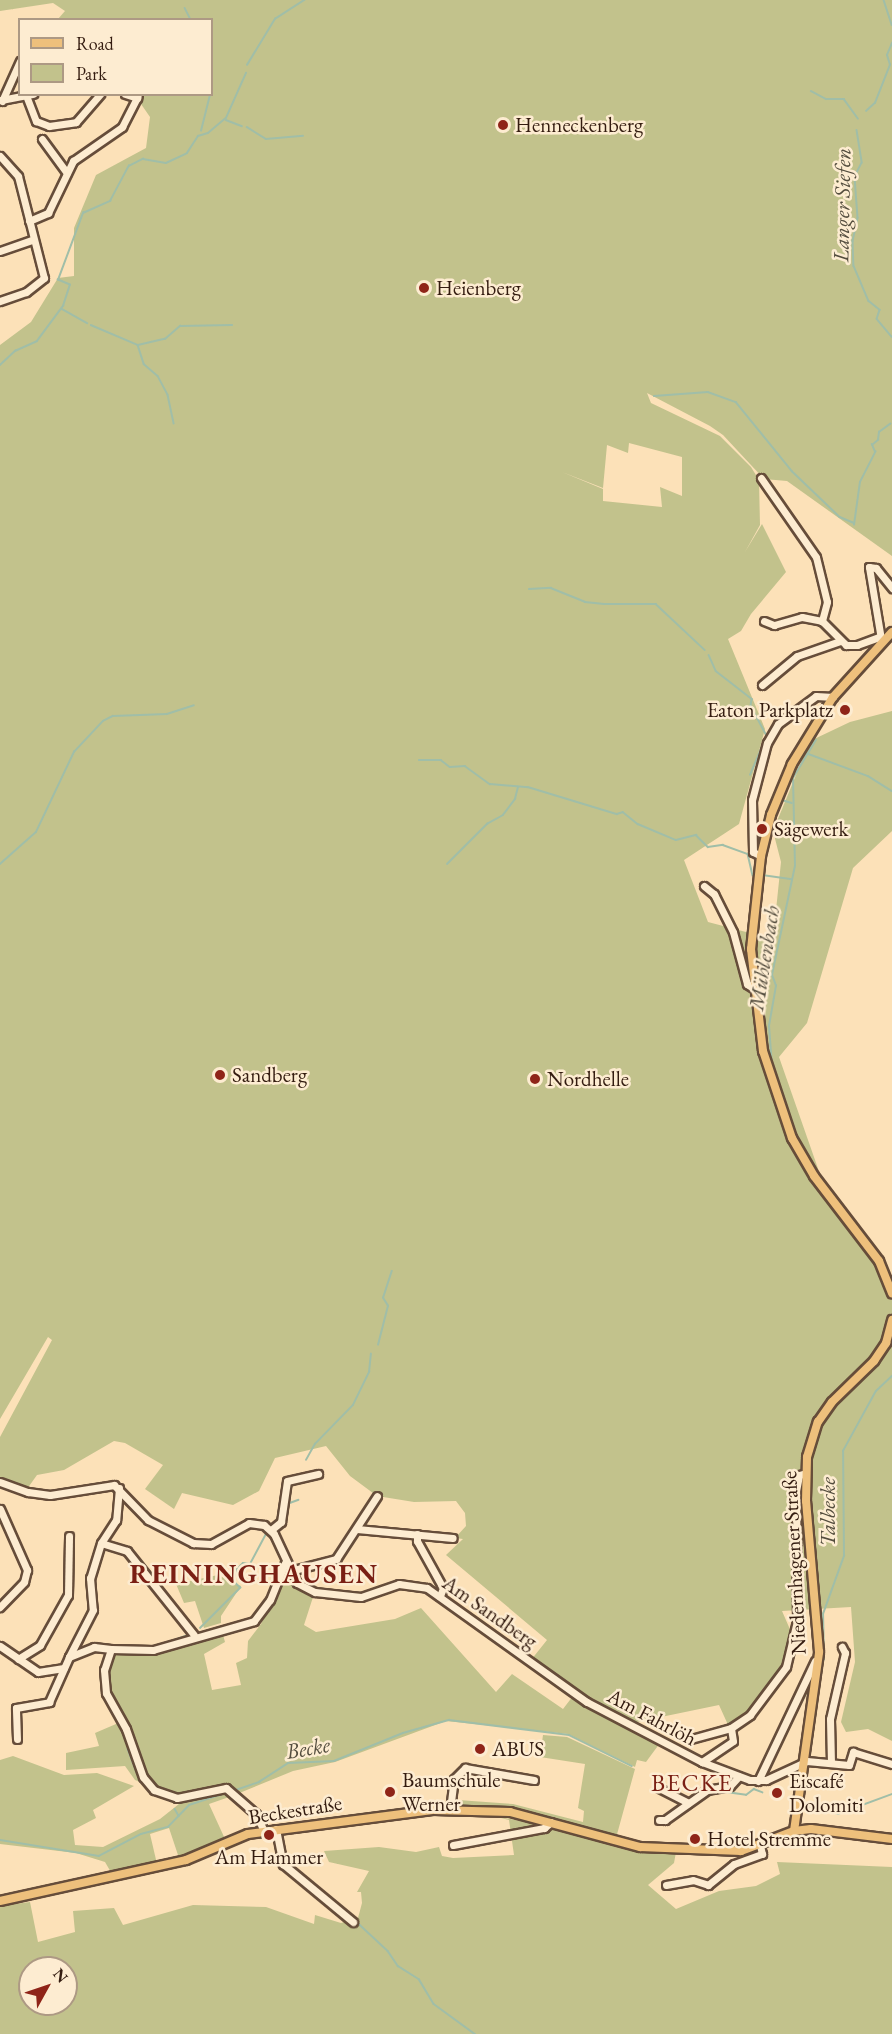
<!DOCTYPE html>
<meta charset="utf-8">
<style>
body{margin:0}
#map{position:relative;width:892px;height:2034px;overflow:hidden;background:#fce1b8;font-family:"EB Garamond",serif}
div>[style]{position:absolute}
.green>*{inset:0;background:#c2c28c}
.stream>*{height:1.5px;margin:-0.75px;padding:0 0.75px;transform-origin:0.75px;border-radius:0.75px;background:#a0bea8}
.roads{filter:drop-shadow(2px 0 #664d3a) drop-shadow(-2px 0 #664d3a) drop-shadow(0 2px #664d3a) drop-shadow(0 -2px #664d3a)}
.minor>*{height:7px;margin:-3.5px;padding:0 3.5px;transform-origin:3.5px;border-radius:3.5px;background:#fdecd1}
.major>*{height:8px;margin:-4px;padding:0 4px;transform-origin:4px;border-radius:4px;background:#eec07c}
.dots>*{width:16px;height:16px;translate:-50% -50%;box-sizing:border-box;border:3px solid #fdecd1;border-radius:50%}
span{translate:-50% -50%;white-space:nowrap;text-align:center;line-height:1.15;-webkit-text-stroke:5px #fdecd1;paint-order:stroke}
.poi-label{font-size:21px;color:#341c10}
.left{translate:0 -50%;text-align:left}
.right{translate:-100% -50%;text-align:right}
.street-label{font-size:21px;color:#341c10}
.water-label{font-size:22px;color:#544d3e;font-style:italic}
.quarter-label{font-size:24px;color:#7a1f14;letter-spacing:1.5px}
.district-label{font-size:27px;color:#7a1f14;font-weight:700;letter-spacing:1.5px}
.legend{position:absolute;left:18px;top:18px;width:195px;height:78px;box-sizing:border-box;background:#fdecd1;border:2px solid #ad9984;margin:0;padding:8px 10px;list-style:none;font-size:18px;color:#341c10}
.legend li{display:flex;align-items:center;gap:12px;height:30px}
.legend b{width:30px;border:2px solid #ad9984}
.north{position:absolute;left:18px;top:1956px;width:60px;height:60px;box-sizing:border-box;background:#fdecd1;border:2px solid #ad9984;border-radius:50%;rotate:50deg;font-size:16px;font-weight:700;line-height:24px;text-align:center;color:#341c10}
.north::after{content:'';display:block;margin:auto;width:21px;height:27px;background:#8f2418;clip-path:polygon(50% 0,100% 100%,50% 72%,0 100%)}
</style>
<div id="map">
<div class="green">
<i style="clip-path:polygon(evenodd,0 0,892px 0,892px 556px,787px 481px,764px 479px,723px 435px,710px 426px,647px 393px,651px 403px,720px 436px,751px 467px,759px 480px,760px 525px,745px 552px,762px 524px,786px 572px,751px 614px,741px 631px,728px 639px,765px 729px,739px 824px,684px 860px,708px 922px,773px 939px,781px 862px,773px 831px,810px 741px,850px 722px,892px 711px,892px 831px,853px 868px,807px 1023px,779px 1057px,822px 1180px,892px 1283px,892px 1741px,868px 1729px,846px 1732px,841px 1722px,855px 1662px,851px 1607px,782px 1611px,792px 1634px,785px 1662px,760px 1704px,729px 1727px,719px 1705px,632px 1723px,587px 1699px,531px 1660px,547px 1640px,446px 1555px,463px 1539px,455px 1538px,466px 1526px,465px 1513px,456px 1501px,414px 1502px,377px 1496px,350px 1476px,326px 1446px,275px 1458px,259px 1491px,233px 1505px,182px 1493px,174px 1509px,145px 1489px,163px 1465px,125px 1443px,114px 1441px,64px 1470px,37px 1475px,27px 1489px,0 1479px,0 1437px,52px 1340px,48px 1337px,0 1419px,0 345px,31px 322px,58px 278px,74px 276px,74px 228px,96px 175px,146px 148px,150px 117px,141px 104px,143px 95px,212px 94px,212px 20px,58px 19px,65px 11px,53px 3px,0 11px,0 0,629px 443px,682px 457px,682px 496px,660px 487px,662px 507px,603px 501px,603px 489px,562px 472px,603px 488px,607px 445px,628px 453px,629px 443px)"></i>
<i style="clip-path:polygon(285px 1572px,294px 1584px,314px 1594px,304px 1625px,316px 1632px,395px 1619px,421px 1608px,496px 1692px,512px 1674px,563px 1709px,573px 1696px,660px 1743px,646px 1762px,637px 1760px,635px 1767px,568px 1734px,446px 1721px,335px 1762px,293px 1771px,237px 1794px,228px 1786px,218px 1785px,183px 1794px,167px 1793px,135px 1780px,125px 1766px,66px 1770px,66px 1753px,99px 1746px,95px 1733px,123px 1721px,108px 1691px,106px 1676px,108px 1664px,117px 1651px,153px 1650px,221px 1628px,225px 1642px,204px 1654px,212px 1690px,241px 1685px,236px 1663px,247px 1658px,248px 1641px,261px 1624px)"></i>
<i style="clip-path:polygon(218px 1575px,241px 1586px,221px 1616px,221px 1623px,204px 1628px,195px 1601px,184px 1603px,176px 1584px)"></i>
<i style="clip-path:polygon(543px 1735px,567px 1737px,635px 1769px,616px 1838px,509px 1809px,458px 1807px,458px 1800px,513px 1804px,583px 1822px,584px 1811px,578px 1808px,585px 1764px,540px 1757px)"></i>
<i style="clip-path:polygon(13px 1756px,64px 1775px,97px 1773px,134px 1786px,93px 1810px,96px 1818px,73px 1830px,75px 1845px,103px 1847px,160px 1819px,184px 1800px,225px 1790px,232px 1796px,209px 1804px,225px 1839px,179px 1858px,169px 1828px,150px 1834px,157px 1864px,112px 1874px,105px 1862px,76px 1853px,0 1844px,0 1760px)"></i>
<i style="clip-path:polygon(evenodd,485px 1814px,676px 1852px,674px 1863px,648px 1885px,676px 1909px,719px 1891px,756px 1886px,780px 1874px,777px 1862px,892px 1867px,892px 2034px,0 2034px,0 1906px,30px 1902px,38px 1942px,75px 1932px,73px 1911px,114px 1908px,123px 1925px,193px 1905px,266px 1907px,314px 1924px,315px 1915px,341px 1923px,358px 1918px,362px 1903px,361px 1892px,357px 1892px,369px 1871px,329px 1862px,324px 1851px,379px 1847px,416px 1852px,439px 1847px,442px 1856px,453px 1858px,514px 1855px,509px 1820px,485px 1814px,30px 1968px,66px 1968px,66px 2004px,30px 2004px,30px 1968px)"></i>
</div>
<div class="stream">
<i style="left:884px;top:0;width:26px;rotate:72deg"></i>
<i style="left:185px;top:8px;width:13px;rotate:63deg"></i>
<i style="left:247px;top:65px;width:54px;rotate:-58.7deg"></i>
<i style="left:275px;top:19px;width:35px;rotate:-33deg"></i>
<i style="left:212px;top:81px;width:8px;rotate:90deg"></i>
<i style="left:811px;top:91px;width:17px;rotate:28deg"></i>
<i style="left:826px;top:99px;width:18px"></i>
<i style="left:844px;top:99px;width:24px;rotate:54deg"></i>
<i style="left:866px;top:111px;width:12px;rotate:-42deg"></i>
<i style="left:875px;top:103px;width:41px;rotate:-68.5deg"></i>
<i style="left:890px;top:65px;width:10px;rotate:-107deg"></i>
<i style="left:887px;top:55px;width:13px;rotate:-67deg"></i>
<i style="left:226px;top:120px;width:17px;rotate:21deg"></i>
<i style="left:247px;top:127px;width:22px;rotate:32deg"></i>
<i style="left:266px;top:139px;width:37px;rotate:-5deg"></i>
<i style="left:857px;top:130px;width:33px;rotate:81deg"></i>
<i style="left:862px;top:163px;width:16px;rotate:117deg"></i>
<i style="left:855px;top:177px;width:41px;rotate:85.8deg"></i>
<i style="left:858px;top:218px;width:24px;rotate:102deg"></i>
<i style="left:853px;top:241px;width:25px;rotate:88deg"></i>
<i style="left:854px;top:266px;width:38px;rotate:67deg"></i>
<i style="left:869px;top:301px;width:14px;rotate:39deg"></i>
<i style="left:880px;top:310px;width:9px;rotate:108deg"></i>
<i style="left:877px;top:319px;width:23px;rotate:50deg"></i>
<i style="left:201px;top:131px;width:38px;rotate:-76deg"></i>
<i style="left:62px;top:309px;width:29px;rotate:29deg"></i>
<i style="left:91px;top:325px;width:51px;rotate:23.1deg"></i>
<i style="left:138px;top:345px;width:28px;rotate:-13deg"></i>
<i style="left:165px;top:339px;width:20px;rotate:-41deg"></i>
<i style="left:180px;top:326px;width:52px;rotate:-1.1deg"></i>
<i style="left:138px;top:345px;width:20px;rotate:72deg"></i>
<i style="left:144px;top:364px;width:18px;rotate:41deg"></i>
<i style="left:158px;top:376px;width:21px;rotate:62deg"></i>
<i style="left:168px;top:395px;width:29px;rotate:78deg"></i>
<i style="left:0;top:365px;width:21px;rotate:-43deg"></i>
<i style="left:15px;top:351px;width:24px;rotate:-24deg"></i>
<i style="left:37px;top:341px;width:44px;rotate:-53.4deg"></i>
<i style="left:63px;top:306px;width:22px;rotate:-72deg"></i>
<i style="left:70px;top:285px;width:13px;rotate:-157deg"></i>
<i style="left:58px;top:280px;width:72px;rotate:-69.5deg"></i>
<i style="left:83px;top:213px;width:30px;rotate:-24deg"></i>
<i style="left:110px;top:201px;width:40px;rotate:-62deg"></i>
<i style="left:129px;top:166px;width:16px;rotate:-27deg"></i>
<i style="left:143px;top:159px;width:23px;rotate:10deg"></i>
<i style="left:166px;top:163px;width:23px;rotate:-25deg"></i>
<i style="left:187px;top:153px;width:20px;rotate:-57deg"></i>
<i style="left:198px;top:136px;width:10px;rotate:-17deg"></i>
<i style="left:208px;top:133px;width:23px;rotate:-40deg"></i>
<i style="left:226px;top:118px;width:49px;rotate:-66deg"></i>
<i style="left:654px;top:396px;width:54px;rotate:-4.2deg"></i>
<i style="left:708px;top:392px;width:30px;rotate:20deg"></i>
<i style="left:736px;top:402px;width:89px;rotate:50.9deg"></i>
<i style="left:792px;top:471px;width:66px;rotate:43.8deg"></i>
<i style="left:840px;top:517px;width:15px;rotate:23deg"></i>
<i style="left:854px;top:525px;width:43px;rotate:-82.1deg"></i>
<i style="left:860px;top:482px;width:34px;rotate:-63deg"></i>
<i style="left:875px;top:452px;width:8px;rotate:-113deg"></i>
<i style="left:872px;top:445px;width:8px;rotate:-40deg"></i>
<i style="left:878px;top:440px;width:8px;rotate:-83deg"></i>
<i style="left:879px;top:432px;width:14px;rotate:-36deg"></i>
<i style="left:529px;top:589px;width:22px;rotate:-3deg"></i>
<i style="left:551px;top:588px;width:37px;rotate:22deg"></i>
<i style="left:585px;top:602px;width:19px;rotate:6deg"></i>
<i style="left:604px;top:604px;width:52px"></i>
<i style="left:656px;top:604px;width:67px;rotate:43.2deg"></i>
<i style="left:709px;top:655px;width:17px;rotate:66deg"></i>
<i style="left:716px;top:671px;width:46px;rotate:37.9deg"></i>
<i style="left:752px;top:699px;width:7px;rotate:98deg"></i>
<i style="left:751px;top:706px;width:34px;rotate:62deg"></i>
<i style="left:806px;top:753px;width:66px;rotate:20.4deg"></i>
<i style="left:868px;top:776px;width:28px;rotate:32deg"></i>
<i style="left:419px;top:760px;width:22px"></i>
<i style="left:441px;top:760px;width:11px;rotate:38deg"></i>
<i style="left:450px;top:767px;width:15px;rotate:-4deg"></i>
<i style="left:465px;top:766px;width:31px;rotate:36deg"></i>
<i style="left:490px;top:784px;width:38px;rotate:5deg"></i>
<i style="left:528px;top:787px;width:93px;rotate:16.9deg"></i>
<i style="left:617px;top:814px;width:6px;rotate:-18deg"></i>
<i style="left:623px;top:812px;width:19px;rotate:39deg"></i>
<i style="left:638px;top:824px;width:41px;rotate:22.8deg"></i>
<i style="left:676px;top:840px;width:21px;rotate:-14deg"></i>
<i style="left:696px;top:835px;width:17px;rotate:45deg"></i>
<i style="left:708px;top:847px;width:15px;rotate:-8deg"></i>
<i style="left:723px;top:845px;width:27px;rotate:20deg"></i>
<i style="left:748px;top:854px;width:22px;rotate:77deg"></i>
<i style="left:750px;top:775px;width:33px;rotate:-67deg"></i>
<i style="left:782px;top:800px;width:10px;rotate:17deg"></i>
<i style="left:0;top:864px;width:48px;rotate:-41.6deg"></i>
<i style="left:36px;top:832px;width:89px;rotate:-64.6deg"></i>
<i style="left:74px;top:752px;width:42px;rotate:-46.9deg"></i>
<i style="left:103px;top:721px;width:11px;rotate:-27deg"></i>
<i style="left:113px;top:716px;width:54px;rotate:-2.1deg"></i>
<i style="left:167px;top:714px;width:28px;rotate:-18deg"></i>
<i style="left:447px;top:864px;width:57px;rotate:-45deg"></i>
<i style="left:487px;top:824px;width:18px;rotate:-29deg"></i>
<i style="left:503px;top:815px;width:20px;rotate:-53deg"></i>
<i style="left:515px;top:799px;width:12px;rotate:-76deg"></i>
<i style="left:762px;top:875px;width:30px;rotate:8deg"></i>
<i style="left:772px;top:1066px;width:40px;rotate:-94.3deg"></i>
<i style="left:769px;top:1026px;width:41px;rotate:-80.1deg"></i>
<i style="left:776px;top:986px;width:12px;rotate:-110deg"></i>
<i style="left:772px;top:975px;width:111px;rotate:-78.1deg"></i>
<i style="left:795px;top:866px;width:88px;rotate:-91.3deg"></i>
<i style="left:793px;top:778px;width:44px;rotate:-58.8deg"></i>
<i style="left:378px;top:1345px;width:40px;rotate:-75.6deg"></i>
<i style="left:388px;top:1306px;width:9px;rotate:-122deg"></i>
<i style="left:383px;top:1298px;width:28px;rotate:-72deg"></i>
<i style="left:306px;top:1460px;width:18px;rotate:-61deg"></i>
<i style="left:315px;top:1444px;width:54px;rotate:-45.7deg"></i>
<i style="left:353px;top:1405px;width:37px;rotate:-64deg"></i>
<i style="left:369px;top:1372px;width:18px;rotate:-84deg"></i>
<i style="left:287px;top:1511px;width:7px;rotate:-90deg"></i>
<i style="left:287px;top:1504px;width:12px;rotate:-20deg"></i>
<i style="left:200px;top:1628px;width:57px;rotate:-45deg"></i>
<i style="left:240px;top:1588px;width:10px;rotate:-135deg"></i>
<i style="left:233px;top:1581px;width:13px;rotate:-72deg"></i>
<i style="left:237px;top:1569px;width:8px;rotate:-45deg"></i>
<i style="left:243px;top:1563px;width:7px;rotate:8deg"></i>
<i style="left:250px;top:1564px;width:34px;rotate:-62deg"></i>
<i style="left:166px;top:1643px;width:23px;rotate:-20deg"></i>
<i style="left:824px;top:1660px;width:46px;rotate:-91.2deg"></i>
<i style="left:823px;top:1614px;width:62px;rotate:-70.1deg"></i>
<i style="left:844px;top:1556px;width:105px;rotate:-90.5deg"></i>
<i style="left:843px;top:1451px;width:68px;rotate:-61.2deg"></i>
<i style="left:876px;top:1391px;width:22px;rotate:-43deg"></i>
<i style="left:128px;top:1749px;width:33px;rotate:69deg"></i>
<i style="left:765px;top:1775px;width:100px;rotate:-63.2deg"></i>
<i style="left:233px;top:1791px;width:28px;rotate:-19deg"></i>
<i style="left:259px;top:1782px;width:35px;rotate:-33deg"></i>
<i style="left:288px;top:1763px;width:46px;rotate:-2.5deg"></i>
<i style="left:334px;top:1761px;width:74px;rotate:-22.1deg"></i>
<i style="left:403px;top:1733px;width:48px;rotate:-15.8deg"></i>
<i style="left:449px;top:1720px;width:121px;rotate:7.1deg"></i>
<i style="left:569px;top:1735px;width:70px;rotate:26.2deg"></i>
<i style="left:719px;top:1791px;width:27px;rotate:8deg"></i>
<i style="left:746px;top:1795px;width:10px;rotate:-37deg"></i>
<i style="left:754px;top:1789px;width:9px;rotate:21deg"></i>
<i style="left:803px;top:1805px;width:36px;rotate:14deg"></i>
<i style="left:838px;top:1814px;width:58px;rotate:-20.3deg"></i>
<i style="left:175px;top:1809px;width:8px;rotate:60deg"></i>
<i style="left:0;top:1840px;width:100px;rotate:9.2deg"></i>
<i style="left:99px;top:1856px;width:47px;rotate:-27.6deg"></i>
<i style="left:141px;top:1834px;width:28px;rotate:-15deg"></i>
<i style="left:168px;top:1827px;width:30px;rotate:-46deg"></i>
<i style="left:189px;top:1805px;width:38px;rotate:-18deg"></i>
<i style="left:358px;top:1923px;width:41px;rotate:43deg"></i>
<i style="left:388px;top:1951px;width:18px;rotate:56deg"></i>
<i style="left:398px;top:1966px;width:25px;rotate:32deg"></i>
<i style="left:419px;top:1979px;width:29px;rotate:59deg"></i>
<i style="left:434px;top:2004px;width:51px;rotate:36.2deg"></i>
</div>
<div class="roads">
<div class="minor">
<i style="left:125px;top:94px;width:13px;rotate:18deg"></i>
<i style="left:137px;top:98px;width:4px;rotate:-76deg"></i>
<i style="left:27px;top:98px;width:25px;rotate:69deg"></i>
<i style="left:36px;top:121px;width:14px;rotate:21deg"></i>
<i style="left:49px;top:126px;width:27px;rotate:-8deg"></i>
<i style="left:76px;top:122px;width:37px;rotate:-49deg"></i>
<i style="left:1px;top:100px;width:33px;rotate:-11deg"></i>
<i style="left:2px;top:101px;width:44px;rotate:-65.8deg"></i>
<i style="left:42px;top:139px;width:42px;rotate:53.7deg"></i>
<i style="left:0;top:156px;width:27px;rotate:48deg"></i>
<i style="left:18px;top:176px;width:105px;rotate:75.7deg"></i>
<i style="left:44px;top:278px;width:23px;rotate:142deg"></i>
<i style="left:26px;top:292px;width:28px;rotate:161deg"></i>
<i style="left:29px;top:221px;width:21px;rotate:-23deg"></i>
<i style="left:48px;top:213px;width:58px;rotate:-64.3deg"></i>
<i style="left:73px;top:161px;width:60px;rotate:-34.8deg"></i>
<i style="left:122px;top:127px;width:33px;rotate:-63deg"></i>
<i style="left:0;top:251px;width:34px;rotate:-19deg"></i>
<i style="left:761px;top:478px;width:96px;rotate:55.2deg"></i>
<i style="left:816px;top:557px;width:46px;rotate:76.3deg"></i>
<i style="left:827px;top:602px;width:20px;rotate:105deg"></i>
<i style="left:822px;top:621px;width:34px;rotate:45deg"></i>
<i style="left:846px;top:645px;width:11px"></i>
<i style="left:857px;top:645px;width:23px;rotate:-20deg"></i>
<i style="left:764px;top:621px;width:11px;rotate:22deg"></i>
<i style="left:774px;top:625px;width:29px;rotate:-16deg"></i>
<i style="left:802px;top:617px;width:20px;rotate:11deg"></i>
<i style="left:881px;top:639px;width:73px;rotate:-99.5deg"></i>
<i style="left:869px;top:567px;width:7px;rotate:8deg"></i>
<i style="left:876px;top:568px;width:26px;rotate:51deg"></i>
<i style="left:762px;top:685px;width:45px;rotate:-39.6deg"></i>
<i style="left:797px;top:656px;width:46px;rotate:-19.2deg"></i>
<i style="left:761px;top:856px;width:9px;rotate:-153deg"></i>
<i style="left:753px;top:852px;width:52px;rotate:-91.1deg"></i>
<i style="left:752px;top:800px;width:59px;rotate:-75.3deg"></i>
<i style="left:767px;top:743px;width:22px;rotate:-60deg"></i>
<i style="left:778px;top:724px;width:47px;rotate:-36.4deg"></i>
<i style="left:816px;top:696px;width:17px;rotate:3deg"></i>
<i style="left:704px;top:886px;width:13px;rotate:39deg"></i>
<i style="left:714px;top:894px;width:42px;rotate:63.4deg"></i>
<i style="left:733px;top:932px;width:54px;rotate:74.9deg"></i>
<i style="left:747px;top:984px;width:7px;rotate:34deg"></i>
<i style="left:0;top:1482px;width:30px;rotate:20deg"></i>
<i style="left:28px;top:1492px;width:22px;rotate:8deg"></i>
<i style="left:50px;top:1495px;width:65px;rotate:-8.9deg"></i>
<i style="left:114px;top:1485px;width:49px;rotate:45.8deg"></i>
<i style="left:148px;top:1520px;width:51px;rotate:27.1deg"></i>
<i style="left:193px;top:1543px;width:18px;rotate:3deg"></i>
<i style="left:211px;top:1544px;width:43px;rotate:-28.9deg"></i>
<i style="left:249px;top:1523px;width:15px;rotate:8deg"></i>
<i style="left:264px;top:1525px;width:13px;rotate:42deg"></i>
<i style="left:274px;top:1534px;width:54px;rotate:64.9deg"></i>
<i style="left:297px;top:1583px;width:20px;rotate:27deg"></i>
<i style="left:315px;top:1592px;width:46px;rotate:6.2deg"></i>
<i style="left:361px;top:1597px;width:40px;rotate:-18.9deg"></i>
<i style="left:399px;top:1584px;width:28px;rotate:8deg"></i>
<i style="left:427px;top:1588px;width:196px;rotate:35.5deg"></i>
<i style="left:587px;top:1702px;width:130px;rotate:27.6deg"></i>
<i style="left:702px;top:1762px;width:51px;rotate:20.6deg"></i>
<i style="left:750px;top:1780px;width:16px"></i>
<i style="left:766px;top:1780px;width:45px;rotate:-24.9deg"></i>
<i style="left:807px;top:1761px;width:42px;rotate:5.4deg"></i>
<i style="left:849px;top:1765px;width:14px;rotate:-73deg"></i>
<i style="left:853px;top:1752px;width:41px;rotate:17.1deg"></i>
<i style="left:119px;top:1488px;width:32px;rotate:95deg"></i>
<i style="left:116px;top:1520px;width:27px;rotate:123deg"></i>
<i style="left:101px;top:1543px;width:37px;rotate:107deg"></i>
<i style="left:90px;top:1578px;width:32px;rotate:85deg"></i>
<i style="left:93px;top:1610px;width:53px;rotate:117.1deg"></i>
<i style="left:69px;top:1657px;width:27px;rotate:-22deg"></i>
<i style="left:94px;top:1647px;width:17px;rotate:7deg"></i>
<i style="left:111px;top:1649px;width:22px;rotate:108deg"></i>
<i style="left:104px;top:1670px;width:23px;rotate:85deg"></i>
<i style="left:106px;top:1693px;width:41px;rotate:60.9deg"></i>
<i style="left:126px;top:1729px;width:51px;rotate:70.5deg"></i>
<i style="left:143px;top:1777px;width:17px;rotate:50deg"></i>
<i style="left:154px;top:1790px;width:24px;rotate:19deg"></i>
<i style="left:177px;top:1798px;width:50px;rotate:-11.5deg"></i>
<i style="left:226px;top:1788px;width:40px;rotate:41deg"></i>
<i style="left:256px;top:1814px;width:19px;rotate:65deg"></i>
<i style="left:0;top:1509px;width:67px;rotate:66.1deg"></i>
<i style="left:27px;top:1570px;width:12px;rotate:104deg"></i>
<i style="left:24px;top:1582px;width:35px;rotate:134deg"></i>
<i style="left:357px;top:1529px;width:96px;rotate:5.4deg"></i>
<i style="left:271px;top:1530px;width:13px;rotate:-39deg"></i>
<i style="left:281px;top:1522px;width:41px;rotate:-81.7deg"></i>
<i style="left:287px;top:1481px;width:32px;rotate:-13deg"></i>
<i style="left:417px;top:1534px;width:7px;rotate:90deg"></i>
<i style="left:417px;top:1541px;width:54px;rotate:61deg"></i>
<i style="left:443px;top:1588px;width:9px;rotate:111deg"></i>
<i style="left:101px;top:1543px;width:27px;rotate:17deg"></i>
<i style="left:127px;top:1551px;width:107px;rotate:51.4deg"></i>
<i style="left:290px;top:1571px;width:48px;rotate:-14.6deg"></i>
<i style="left:336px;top:1559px;width:75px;rotate:-56.9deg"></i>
<i style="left:0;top:1646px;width:46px;rotate:34.4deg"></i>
<i style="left:38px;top:1672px;width:26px;rotate:-9deg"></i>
<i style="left:111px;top:1649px;width:42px;rotate:1.4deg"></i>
<i style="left:153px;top:1650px;width:105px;rotate:-16deg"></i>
<i style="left:254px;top:1621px;width:26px;rotate:-53deg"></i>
<i style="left:270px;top:1600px;width:40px;rotate:-68deg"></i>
<i style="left:18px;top:1659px;width:26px;rotate:-32deg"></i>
<i style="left:40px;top:1645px;width:57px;rotate:-60.8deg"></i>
<i style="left:68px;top:1595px;width:59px;rotate:-89deg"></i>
<i style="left:17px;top:1739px;width:31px;rotate:-92deg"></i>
<i style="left:16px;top:1708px;width:34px;rotate:-10deg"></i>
<i style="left:49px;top:1702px;width:49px;rotate:-66deg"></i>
<i style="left:691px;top:1739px;width:41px;rotate:-15.4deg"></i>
<i style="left:731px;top:1728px;width:23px;rotate:-34deg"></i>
<i style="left:750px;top:1715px;width:60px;rotate:-53.1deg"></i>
<i style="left:786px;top:1667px;width:47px;rotate:-76.6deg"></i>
<i style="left:797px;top:1621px;width:130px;rotate:-90.4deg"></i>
<i style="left:796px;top:1491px;width:16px;rotate:-79deg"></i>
<i style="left:799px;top:1475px;width:7px;rotate:-16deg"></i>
<i style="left:702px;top:1762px;width:37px;rotate:-34deg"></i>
<i style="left:733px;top:1741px;width:13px;rotate:-99deg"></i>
<i style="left:831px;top:1763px;width:44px;rotate:-91.3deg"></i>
<i style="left:830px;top:1719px;width:68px;rotate:-77.2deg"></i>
<i style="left:845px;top:1653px;width:7px;rotate:-117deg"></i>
<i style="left:758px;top:1781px;width:133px;rotate:-64.6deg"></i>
<i style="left:659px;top:1788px;width:33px;rotate:27deg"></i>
<i style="left:450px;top:1810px;width:31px;rotate:-83deg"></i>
<i style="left:454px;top:1779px;width:16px;rotate:-45deg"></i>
<i style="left:465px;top:1768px;width:70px;rotate:9.9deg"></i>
<i style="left:659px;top:1820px;width:6px"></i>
<i style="left:665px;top:1820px;width:52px;rotate:-35.5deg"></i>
<i style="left:707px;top:1790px;width:23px;rotate:-10deg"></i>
<i style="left:730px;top:1786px;width:13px;rotate:-48deg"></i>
<i style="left:276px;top:1829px;width:36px;rotate:79deg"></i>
<i style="left:283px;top:1864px;width:91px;rotate:39.6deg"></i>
<i style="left:453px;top:1845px;width:93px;rotate:-10.6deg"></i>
<i style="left:544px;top:1828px;width:9px;rotate:-41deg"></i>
<i style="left:666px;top:1885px;width:27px;rotate:-10deg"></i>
<i style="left:693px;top:1880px;width:16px;rotate:18deg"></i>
<i style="left:708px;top:1885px;width:33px;rotate:-39deg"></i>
<i style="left:734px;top:1864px;width:30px;rotate:-20deg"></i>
<i style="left:762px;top:1854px;width:9px;rotate:-103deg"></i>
</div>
<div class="major">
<i style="left:892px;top:632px;width:88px;rotate:132.2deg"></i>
<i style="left:833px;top:697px;width:79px;rotate:121.5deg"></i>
<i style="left:792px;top:764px;width:55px;rotate:112.4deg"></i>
<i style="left:771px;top:815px;width:42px;rotate:103.7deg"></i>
<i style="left:761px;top:856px;width:94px;rotate:96.1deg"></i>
<i style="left:751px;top:949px;width:103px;rotate:83.3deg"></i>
<i style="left:763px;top:1051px;width:92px;rotate:71.6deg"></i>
<i style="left:792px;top:1138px;width:44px;rotate:59.9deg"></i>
<i style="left:814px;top:1176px;width:107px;rotate:52.6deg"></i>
<i style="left:879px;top:1261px;width:35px;rotate:68deg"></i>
<i style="left:794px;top:1831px;width:181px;rotate:-82deg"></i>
<i style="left:819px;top:1652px;width:152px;rotate:-94.9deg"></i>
<i style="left:806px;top:1501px;width:44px;rotate:-88.7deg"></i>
<i style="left:807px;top:1457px;width:37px;rotate:-73deg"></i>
<i style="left:818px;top:1422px;width:24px;rotate:-55deg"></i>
<i style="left:832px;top:1402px;width:59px;rotate:-44.3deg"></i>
<i style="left:874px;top:1361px;width:22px;rotate:-56deg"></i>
<i style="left:886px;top:1343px;width:24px;rotate:-75deg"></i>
<i style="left:0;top:1901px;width:190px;rotate:-12.4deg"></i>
<i style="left:186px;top:1860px;width:67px;rotate:-22.8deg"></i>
<i style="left:248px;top:1834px;width:188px;rotate:-7.4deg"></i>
<i style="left:434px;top:1810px;width:76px;rotate:1.5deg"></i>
<i style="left:510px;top:1812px;width:135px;rotate:15.1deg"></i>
<i style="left:640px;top:1847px;width:101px;rotate:2.3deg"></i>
<i style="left:741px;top:1851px;width:57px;rotate:-20.7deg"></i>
<i style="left:794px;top:1831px;width:17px;rotate:-7deg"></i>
<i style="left:811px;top:1829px;width:82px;rotate:7deg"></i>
</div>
</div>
<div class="dots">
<i style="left:503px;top:125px;background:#8f2418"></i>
<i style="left:424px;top:288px;background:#8f2418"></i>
<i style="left:845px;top:710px;background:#8f2418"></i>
<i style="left:762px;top:829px;background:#8f2418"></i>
<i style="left:220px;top:1075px;background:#8f2418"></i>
<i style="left:535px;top:1079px;background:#8f2418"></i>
<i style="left:480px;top:1749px;background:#8f2418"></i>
<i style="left:390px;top:1792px;background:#8f2418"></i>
<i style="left:777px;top:1793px;background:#8f2418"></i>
<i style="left:269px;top:1835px;background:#8f2418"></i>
<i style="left:695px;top:1839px;background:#8f2418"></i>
</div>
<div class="poi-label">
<span class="left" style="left:515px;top:125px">Henneckenberg</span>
<span class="left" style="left:436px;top:288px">Heienberg</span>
<span class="right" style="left:833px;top:710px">Eaton Parkplatz</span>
<span class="left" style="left:774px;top:829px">Sägewerk</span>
<span class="left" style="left:232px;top:1075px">Sandberg</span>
<span class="left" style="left:547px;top:1079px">Nordhelle</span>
<span class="left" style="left:492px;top:1749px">ABUS</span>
<span class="left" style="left:402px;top:1792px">Baumschule<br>Werner</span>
<span class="left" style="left:789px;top:1793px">Eiscafé<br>Dolomiti</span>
<span class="left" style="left:707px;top:1839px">Hotel Stremme</span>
<span style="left:269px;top:1857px">Am Hammer</span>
</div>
<div class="street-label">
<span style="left:794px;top:1563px;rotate:-93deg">Niedernhagener Straße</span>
<span style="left:490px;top:1612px;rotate:35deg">Am Sandberg</span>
<span style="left:652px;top:1717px;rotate:28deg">Am Fahrlöh</span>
<span style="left:295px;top:1810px;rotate:-9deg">Beckestraße</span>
</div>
<div class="water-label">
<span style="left:842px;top:205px;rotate:-89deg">Langer Siefen</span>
<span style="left:764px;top:958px;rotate:-81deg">Mühlenbach</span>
<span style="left:828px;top:1512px;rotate:-90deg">Talbecke</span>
<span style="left:308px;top:1748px;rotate:-10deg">Becke</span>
</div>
<div class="quarter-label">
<span style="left:692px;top:1783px">BECKE</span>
</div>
<div class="district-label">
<span style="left:254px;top:1574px">REININGHAUSEN</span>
</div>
<ul class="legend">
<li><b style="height:8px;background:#eec07c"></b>Road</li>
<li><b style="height:16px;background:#c2c28c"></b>Park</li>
</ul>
<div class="north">N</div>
</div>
